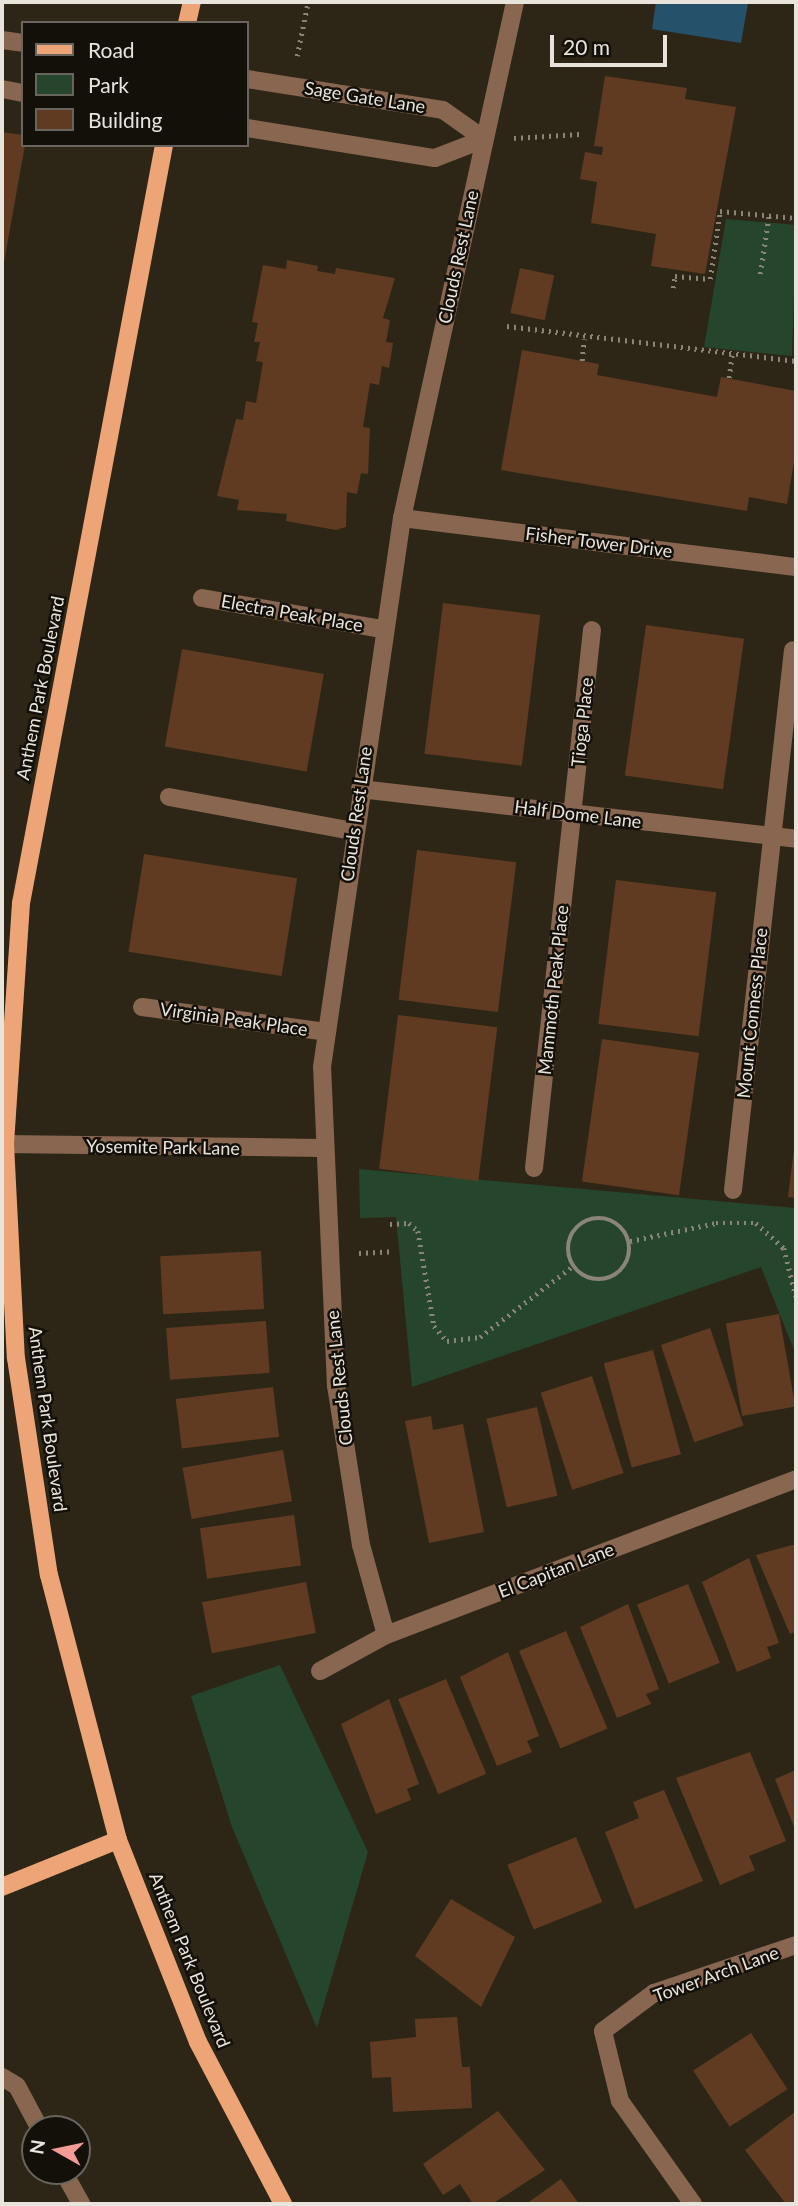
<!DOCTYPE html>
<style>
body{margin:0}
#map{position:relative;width:798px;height:2206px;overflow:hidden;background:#2d2617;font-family:Lato,sans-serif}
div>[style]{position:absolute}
.green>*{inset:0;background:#26452d}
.water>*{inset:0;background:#26516b}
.building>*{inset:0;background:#603b21;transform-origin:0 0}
.path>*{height:4.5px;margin-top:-2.25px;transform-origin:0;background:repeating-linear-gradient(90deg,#8b8579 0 2px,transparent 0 7px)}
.path>.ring{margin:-2.25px;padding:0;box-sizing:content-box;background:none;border:4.5px solid #8b8579;border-radius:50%}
.minor>*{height:18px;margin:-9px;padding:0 9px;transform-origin:9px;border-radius:9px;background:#896650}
.major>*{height:18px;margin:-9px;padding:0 9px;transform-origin:9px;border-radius:9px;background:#eda476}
span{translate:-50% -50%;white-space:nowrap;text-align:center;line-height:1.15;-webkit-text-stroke:5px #130f09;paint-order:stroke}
.street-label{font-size:18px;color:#e9e4db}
.frame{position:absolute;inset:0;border:4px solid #e9e4db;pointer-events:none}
.legend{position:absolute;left:21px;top:21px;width:228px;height:126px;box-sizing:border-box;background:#130f09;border:2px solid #69645d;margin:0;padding:9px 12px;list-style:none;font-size:21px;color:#e9e4db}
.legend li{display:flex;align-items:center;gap:14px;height:35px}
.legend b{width:35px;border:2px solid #69645d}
.north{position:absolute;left:21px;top:2115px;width:70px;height:70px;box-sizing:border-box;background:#130f09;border:2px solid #69645d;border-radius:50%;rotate:279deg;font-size:19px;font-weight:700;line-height:28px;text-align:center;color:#e9e4db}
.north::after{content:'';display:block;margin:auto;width:24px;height:32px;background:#f59b97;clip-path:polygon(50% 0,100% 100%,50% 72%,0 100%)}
.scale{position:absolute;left:550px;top:35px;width:117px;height:32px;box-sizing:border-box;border:4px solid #e9e4db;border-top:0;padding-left:9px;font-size:21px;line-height:24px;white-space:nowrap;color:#e9e4db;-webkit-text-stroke:5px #130f09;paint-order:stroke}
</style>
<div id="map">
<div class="green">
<i style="clip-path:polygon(726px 219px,796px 225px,792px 356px,704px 347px)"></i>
<i style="clip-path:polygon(359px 1169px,796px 1208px,796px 1355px,761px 1267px,412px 1387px,396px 1217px,360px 1218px)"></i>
<i style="clip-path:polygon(280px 1665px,368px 1852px,317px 2028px,232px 1827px,191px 1696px)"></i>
</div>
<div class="water">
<i style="clip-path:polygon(656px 2px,748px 3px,741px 43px,652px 29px)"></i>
</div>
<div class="building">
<i style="clip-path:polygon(605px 76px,687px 88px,685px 99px,736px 107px,705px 274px,651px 266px,656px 234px,591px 223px,597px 182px,580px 179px,585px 152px,602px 155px,603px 147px,594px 146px)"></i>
<i style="clip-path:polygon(2px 132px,23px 135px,25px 145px,3px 268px)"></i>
<i style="clip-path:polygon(287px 260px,318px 266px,317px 271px,335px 274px,336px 268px,395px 278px,383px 318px,390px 320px,386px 342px,393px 343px,389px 368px,382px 366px,379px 385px,370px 383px,363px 427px,370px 428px,368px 474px,361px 473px,357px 494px,347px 492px,346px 527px,336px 530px,286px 521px,287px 514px,237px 510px,239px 500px,217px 496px,236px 419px,243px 420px,246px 401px,256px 403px,263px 362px,256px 361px,260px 342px,254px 342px,258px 323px,252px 322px,263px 265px,286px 269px)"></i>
<i style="left:520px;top:268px;width:35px;height:46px;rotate:12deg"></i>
<i style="clip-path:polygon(522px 350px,599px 364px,597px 375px,717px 397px,721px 377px,796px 391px,796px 450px,787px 504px,749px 497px,747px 511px,501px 470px)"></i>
<i style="left:443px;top:603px;width:98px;height:152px;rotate:7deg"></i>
<i style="left:646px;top:625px;width:99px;height:152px;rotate:8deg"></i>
<i style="left:182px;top:649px;width:144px;height:99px;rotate:10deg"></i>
<i style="left:417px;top:850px;width:100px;height:151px;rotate:7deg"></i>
<i style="left:144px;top:854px;width:155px;height:99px;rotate:9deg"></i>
<i style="left:616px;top:880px;width:101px;height:145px;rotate:7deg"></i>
<i style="left:398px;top:1015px;width:100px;height:155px;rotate:7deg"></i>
<i style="left:602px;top:1039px;width:98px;height:144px;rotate:8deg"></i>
<i style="clip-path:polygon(795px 1141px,796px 1141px,796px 1198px,788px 1197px)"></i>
<i style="left:261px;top:1251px;width:58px;height:101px;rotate:87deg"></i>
<i style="left:779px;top:1314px;width:94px;height:54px;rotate:80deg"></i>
<i style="left:266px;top:1321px;width:52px;height:100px;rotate:86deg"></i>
<i style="left:710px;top:1328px;width:103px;height:52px;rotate:71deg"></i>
<i style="left:653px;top:1350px;width:108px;height:51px;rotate:75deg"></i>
<i style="left:592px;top:1376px;width:102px;height:54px;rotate:72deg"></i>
<i style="left:273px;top:1387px;width:50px;height:98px;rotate:83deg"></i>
<i style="left:537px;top:1407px;width:91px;height:52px;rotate:77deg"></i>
<i style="clip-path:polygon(431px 1416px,433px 1430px,463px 1424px,484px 1532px,429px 1543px,405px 1421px)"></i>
<i style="left:283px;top:1450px;width:52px;height:102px;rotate:80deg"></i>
<i style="left:294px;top:1515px;width:51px;height:95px;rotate:82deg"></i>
<i style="clip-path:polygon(796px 1544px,796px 1631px,790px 1634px,756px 1555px)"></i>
<i style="clip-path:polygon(749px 1558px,779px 1643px,767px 1647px,771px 1658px,737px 1672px,702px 1582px)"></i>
<i style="left:306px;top:1582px;width:52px;height:106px;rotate:79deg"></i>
<i style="left:688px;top:1584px;width:85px;height:55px;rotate:68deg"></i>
<i style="clip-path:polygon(628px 1604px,659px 1689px,646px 1694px,651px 1704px,617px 1718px,580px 1627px)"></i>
<i style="left:566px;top:1631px;width:106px;height:51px;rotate:67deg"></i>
<i style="clip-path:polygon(508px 1652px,539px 1736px,527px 1741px,532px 1752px,497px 1766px,460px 1677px)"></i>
<i style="left:446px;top:1679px;width:103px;height:52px;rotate:67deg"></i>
<i style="clip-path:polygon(389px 1699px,419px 1784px,407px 1789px,411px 1800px,376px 1814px,341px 1724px)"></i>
<i style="clip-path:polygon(750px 1752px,786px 1841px,749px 1856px,755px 1870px,720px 1885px,676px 1778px)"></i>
<i style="clip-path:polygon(796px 1770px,796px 1832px,775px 1779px)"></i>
<i style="clip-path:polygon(664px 1790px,703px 1881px,635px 1909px,605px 1832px,639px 1818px,633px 1802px)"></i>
<i style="left:576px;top:1837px;width:70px;height:74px;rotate:68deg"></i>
<i style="clip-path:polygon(451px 1899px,515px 1937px,481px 2007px,415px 1956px)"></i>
<i style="clip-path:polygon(457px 2017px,462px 2067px,470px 2067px,472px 2108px,393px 2112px,391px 2077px,372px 2078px,370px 2042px,416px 2037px,415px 2019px)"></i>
<i style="left:751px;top:2033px;width:67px;height:69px;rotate:57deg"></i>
<i style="clip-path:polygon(498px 2111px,545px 2170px,492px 2204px,473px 2204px,460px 2184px,443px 2195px,423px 2164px)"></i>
<i style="clip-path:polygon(796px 2111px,796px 2204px,786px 2204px,745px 2150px)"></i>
<i style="clip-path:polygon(561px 2179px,579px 2204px,526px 2204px)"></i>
</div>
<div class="path">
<i style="left:297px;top:56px;width:55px;rotate:-78.5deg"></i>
<i style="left:514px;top:138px;width:66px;rotate:-3.5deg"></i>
<i style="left:760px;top:274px;width:60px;rotate:-81.3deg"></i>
<i style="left:673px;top:288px;width:12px;rotate:-81deg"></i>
<i style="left:675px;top:276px;width:35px;rotate:5deg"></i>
<i style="left:710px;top:279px;width:69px;rotate:-81.6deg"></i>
<i style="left:720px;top:211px;width:76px;rotate:5.3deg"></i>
<i style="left:507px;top:326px;width:291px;rotate:6.9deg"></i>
<i style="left:582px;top:361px;width:22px;rotate:-85deg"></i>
<i style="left:729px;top:378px;width:23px;rotate:-83deg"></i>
<i class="ring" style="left:568px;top:1218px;width:57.5px;height:57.5px"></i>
<i style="left:390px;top:1224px;width:19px;rotate:-3deg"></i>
<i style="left:409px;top:1223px;width:12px;rotate:42deg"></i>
<i style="left:418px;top:1231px;width:96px;rotate:80.4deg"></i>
<i style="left:434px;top:1326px;width:20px;rotate:49deg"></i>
<i style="left:447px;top:1341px;width:33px;rotate:-7deg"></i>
<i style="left:480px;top:1337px;width:117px;rotate:-37.4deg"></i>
<i style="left:630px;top:1241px;width:88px;rotate:-11.8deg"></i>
<i style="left:716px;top:1223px;width:40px"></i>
<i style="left:756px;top:1223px;width:38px;rotate:42deg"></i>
<i style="left:784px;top:1248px;width:50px;rotate:76.2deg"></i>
<i style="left:359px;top:1253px;width:34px;rotate:-3deg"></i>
</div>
<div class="minor">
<i style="left:2px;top:40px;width:21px;rotate:8deg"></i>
<i style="left:247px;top:79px;width:198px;rotate:9deg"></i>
<i style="left:443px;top:110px;width:50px;rotate:35.3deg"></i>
<i style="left:2px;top:89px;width:21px;rotate:11deg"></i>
<i style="left:247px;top:128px;width:190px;rotate:9.1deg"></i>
<i style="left:435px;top:158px;width:53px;rotate:-21.2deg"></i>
<i style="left:402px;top:518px;width:397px;rotate:7.1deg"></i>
<i style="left:202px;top:598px;width:183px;rotate:9.8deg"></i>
<i style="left:360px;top:789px;width:439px;rotate:6.5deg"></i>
<i style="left:169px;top:797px;width:186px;rotate:10.5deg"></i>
<i style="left:142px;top:1007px;width:186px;rotate:7.7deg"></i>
<i style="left:2px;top:1144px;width:319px;rotate:0.7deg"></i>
<i style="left:534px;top:1168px;width:541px;rotate:-83.85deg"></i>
<i style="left:733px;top:1190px;width:543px;rotate:-83.66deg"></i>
<i style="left:386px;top:1635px;width:93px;rotate:-105.5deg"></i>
<i style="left:361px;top:1545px;width:161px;rotate:-98.9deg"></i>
<i style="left:336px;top:1386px;width:319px;rotate:-92.5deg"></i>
<i style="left:322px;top:1067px;width:555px;rotate:-81.71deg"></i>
<i style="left:402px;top:518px;width:528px;rotate:-77.65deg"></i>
<i style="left:320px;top:1671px;width:75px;rotate:-28.6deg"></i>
<i style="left:386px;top:1635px;width:439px;rotate:-20.8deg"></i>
<i style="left:2px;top:2077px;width:17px;rotate:31deg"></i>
<i style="left:17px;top:2086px;width:49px;rotate:61.9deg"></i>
<i style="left:63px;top:2171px;width:38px;rotate:61deg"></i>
<i style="left:693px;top:2204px;width:126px;rotate:-125.3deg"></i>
<i style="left:620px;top:2101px;width:72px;rotate:-103.7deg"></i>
<i style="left:603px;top:2031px;width:64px;rotate:-36.7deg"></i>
<i style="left:654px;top:1993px;width:150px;rotate:-18.7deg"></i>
</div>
<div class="major">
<i style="left:187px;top:23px;width:22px;rotate:-77deg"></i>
<i style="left:164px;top:145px;width:771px;rotate:100.68deg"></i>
<i style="left:21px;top:903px;width:242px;rotate:93.8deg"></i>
<i style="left:5px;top:1144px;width:214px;rotate:87.1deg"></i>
<i style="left:16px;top:1358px;width:219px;rotate:81.4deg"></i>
<i style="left:49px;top:1575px;width:274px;rotate:75.4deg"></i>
<i style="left:118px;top:1840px;width:217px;rotate:68.4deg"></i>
<i style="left:198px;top:2042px;width:183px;rotate:62.3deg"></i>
<i style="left:2px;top:1887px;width:125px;rotate:-22.1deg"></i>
</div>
<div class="street-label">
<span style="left:365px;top:97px;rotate:9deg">Sage Gate Lane</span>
<span style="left:458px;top:257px;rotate:-78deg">Clouds Rest Lane</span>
<span style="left:599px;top:542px;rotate:7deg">Fisher Tower Drive</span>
<span style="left:292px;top:613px;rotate:10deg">Electra Peak Place</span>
<span style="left:40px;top:688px;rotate:-79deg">Anthem Park Boulevard</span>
<span style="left:582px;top:722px;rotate:-84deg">Tioga Place</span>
<span style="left:356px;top:814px;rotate:-82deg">Clouds Rest Lane</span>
<span style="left:578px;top:814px;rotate:7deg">Half Dome Lane</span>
<span style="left:553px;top:990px;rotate:-84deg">Mammoth Peak Place</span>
<span style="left:752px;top:1013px;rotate:-84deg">Mount Conness Place</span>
<span style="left:234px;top:1019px;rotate:8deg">Virginia Peak Place</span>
<span style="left:163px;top:1147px;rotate:1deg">Yosemite Park Lane</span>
<span style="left:339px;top:1378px;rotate:-96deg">Clouds Rest Lane</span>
<span style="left:48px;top:1419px;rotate:82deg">Anthem Park Boulevard</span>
<span style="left:556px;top:1570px;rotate:-21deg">El Capitan Lane</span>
<span style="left:190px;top:1960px;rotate:68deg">Anthem Park Boulevard</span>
<span style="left:716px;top:1974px;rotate:-20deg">Tower Arch Lane</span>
</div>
<div class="frame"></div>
<ul class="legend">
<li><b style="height:9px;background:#eda476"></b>Road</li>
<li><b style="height:19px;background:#26452d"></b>Park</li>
<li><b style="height:19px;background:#603b21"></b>Building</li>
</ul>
<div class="north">N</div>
<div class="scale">20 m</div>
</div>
